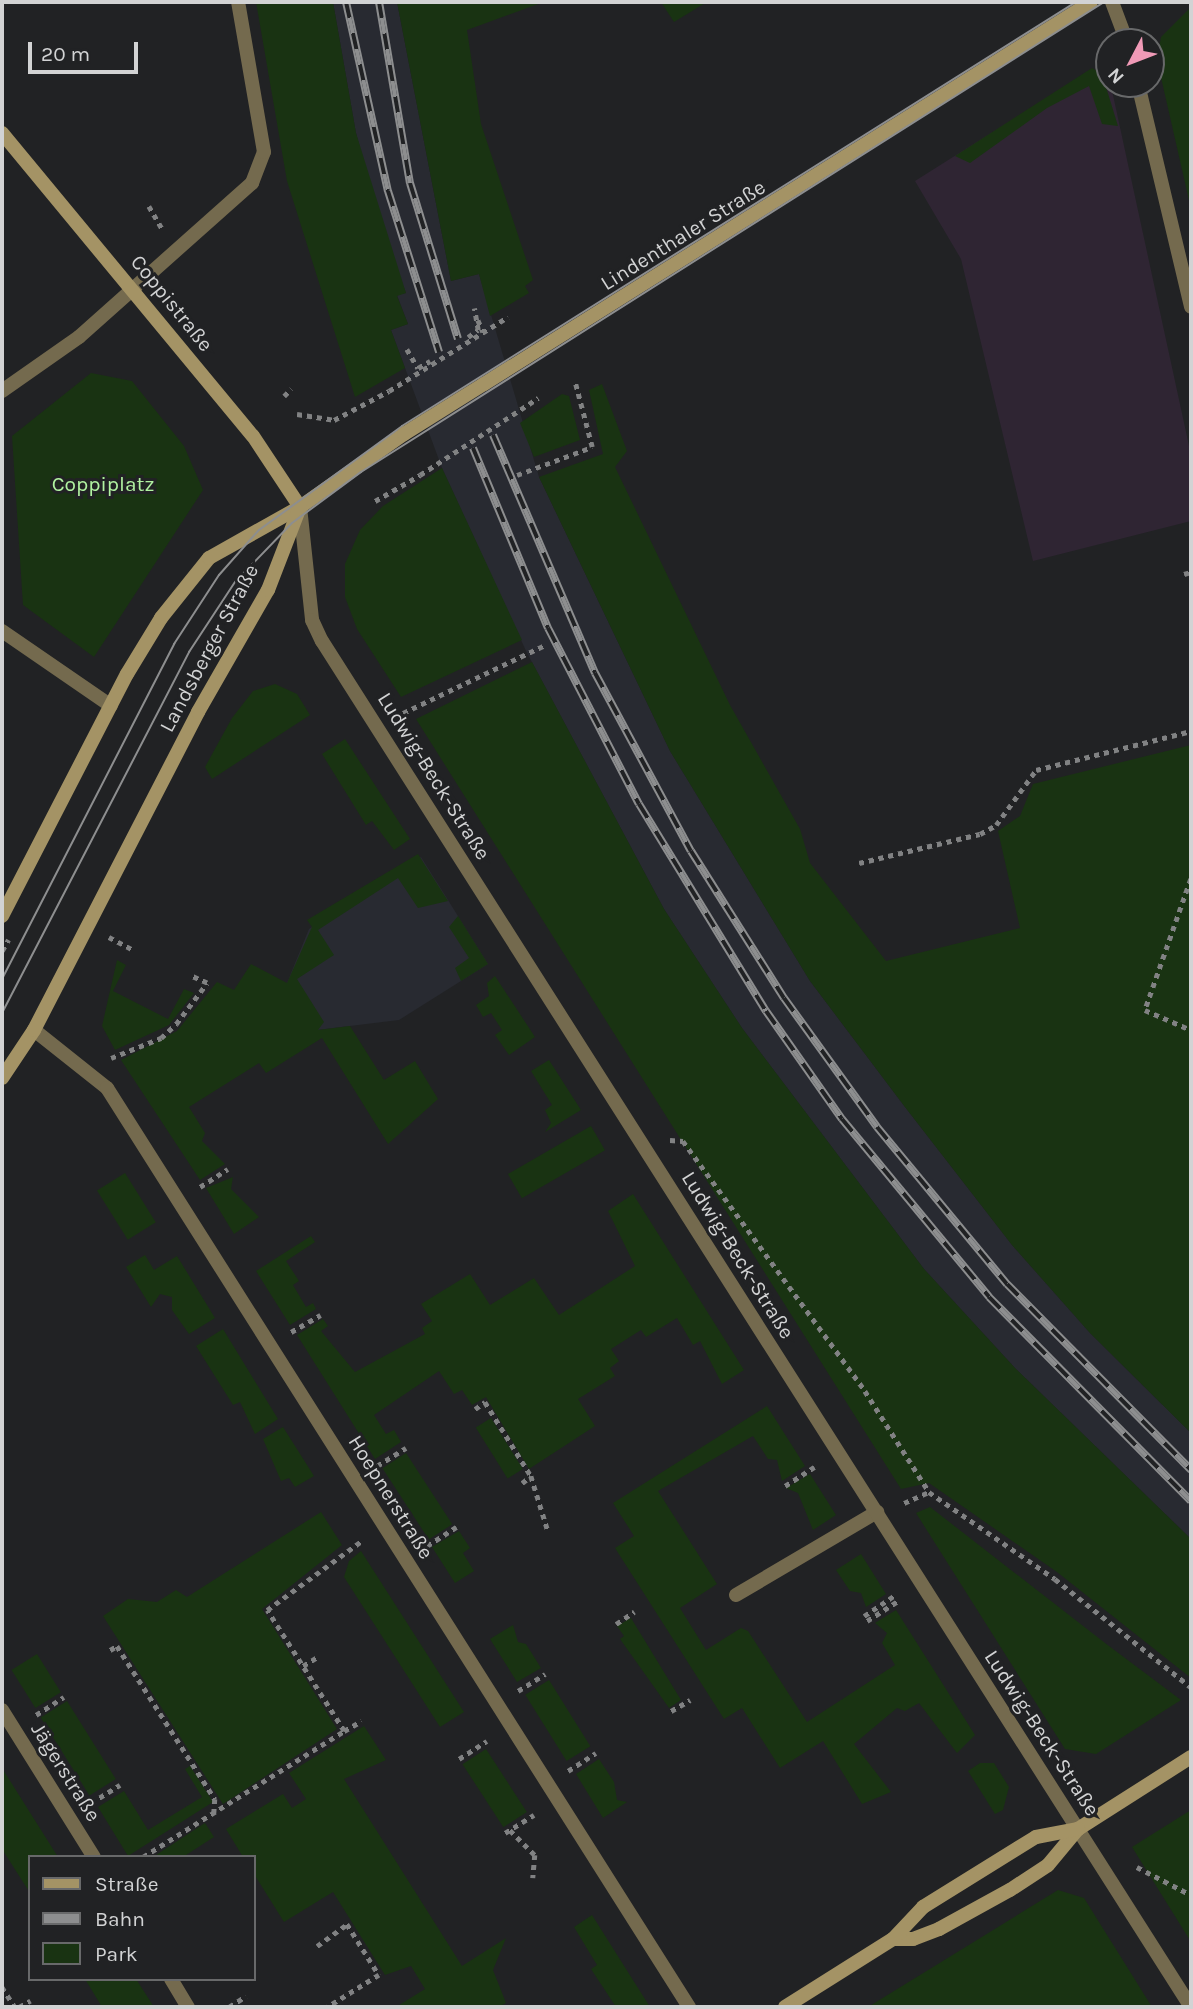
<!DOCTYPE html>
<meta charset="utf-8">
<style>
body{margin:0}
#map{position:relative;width:1193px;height:2009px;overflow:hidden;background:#212224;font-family:Karla,sans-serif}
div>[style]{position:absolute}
.commercial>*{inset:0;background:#2f2533}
.built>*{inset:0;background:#282a31}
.green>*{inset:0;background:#193312;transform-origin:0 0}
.path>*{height:4.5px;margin-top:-2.25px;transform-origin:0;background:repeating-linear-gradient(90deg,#818283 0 5px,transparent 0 10px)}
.lane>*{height:14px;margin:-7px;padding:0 7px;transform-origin:7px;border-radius:7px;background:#746a4e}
.street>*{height:14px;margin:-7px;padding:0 7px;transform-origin:7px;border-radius:7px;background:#746a4e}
.secondary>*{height:14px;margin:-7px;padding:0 7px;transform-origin:7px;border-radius:7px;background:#a49365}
.tram>*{height:2px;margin:-1px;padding:0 1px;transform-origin:1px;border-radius:1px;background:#8d8e8f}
.rail>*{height:8px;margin-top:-4px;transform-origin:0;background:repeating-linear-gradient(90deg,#212224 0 16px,#8d8e8f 0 32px);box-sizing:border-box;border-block:2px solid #8d8e8f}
.path-bridge>*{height:4.5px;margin-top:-2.25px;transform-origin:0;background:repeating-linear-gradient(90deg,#818283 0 5px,transparent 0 10px)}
.secondary-bridge>*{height:14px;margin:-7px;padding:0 7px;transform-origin:7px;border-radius:7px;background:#a49365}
span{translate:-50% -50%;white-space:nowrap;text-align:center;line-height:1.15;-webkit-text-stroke:6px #212224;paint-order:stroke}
.street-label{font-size:21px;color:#d2d3d4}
.park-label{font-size:21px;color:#b1f2a1}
.frame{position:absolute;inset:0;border:4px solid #d2d3d4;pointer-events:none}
.legend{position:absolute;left:28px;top:1855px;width:228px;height:126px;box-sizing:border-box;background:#212224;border:2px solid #68696a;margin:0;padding:9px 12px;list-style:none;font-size:21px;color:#d2d3d4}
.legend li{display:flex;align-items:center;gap:14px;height:35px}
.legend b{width:35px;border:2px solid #68696a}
.north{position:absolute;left:1095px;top:28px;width:70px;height:70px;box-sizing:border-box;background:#212224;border:2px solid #68696a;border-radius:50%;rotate:228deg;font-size:19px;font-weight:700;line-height:28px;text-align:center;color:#d2d3d4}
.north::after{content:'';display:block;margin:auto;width:24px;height:32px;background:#f09ab7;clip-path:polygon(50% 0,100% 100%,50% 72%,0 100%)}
.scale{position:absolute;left:28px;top:42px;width:110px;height:32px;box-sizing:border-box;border:4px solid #d2d3d4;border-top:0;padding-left:9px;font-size:21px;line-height:24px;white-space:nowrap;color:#d2d3d4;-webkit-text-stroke:5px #212224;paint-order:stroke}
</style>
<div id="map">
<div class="commercial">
<i style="clip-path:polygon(1089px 71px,1104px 72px,1113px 95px,1191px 455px,1191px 521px,1033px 561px,961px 259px,915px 181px)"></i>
</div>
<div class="built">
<i style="clip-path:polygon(333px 2px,397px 2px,451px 281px,479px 274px,539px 477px,670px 751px,810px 981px,905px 1107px,1012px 1245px,1090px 1333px,1191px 1433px,1191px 1539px,1015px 1368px,924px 1269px,742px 1028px,664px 909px,527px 653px,442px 468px,391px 330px,408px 324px,397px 295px,406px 293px,385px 241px,356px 133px)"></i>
<i style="clip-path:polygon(421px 857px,488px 964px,399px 1020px,317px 1030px,287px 983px,309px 929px)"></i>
</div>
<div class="green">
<i style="clip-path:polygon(256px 2px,333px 2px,356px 133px,406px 293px,397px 296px,408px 324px,391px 330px,405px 368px,355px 397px,287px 181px)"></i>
<i style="clip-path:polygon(397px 2px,544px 2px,467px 30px,481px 124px,533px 280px,525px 286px,529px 293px,490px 316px,479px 274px,451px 281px)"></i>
<i style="clip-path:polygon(661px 2px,707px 2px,674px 22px)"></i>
<i style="clip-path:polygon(1191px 7px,1191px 209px,1157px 60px,1161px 37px)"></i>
<i style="clip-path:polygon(1092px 68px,1102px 74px,1118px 126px,1102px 124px,1089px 86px,1047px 108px,970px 163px,955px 156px)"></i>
<i style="clip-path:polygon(91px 373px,132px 381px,184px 446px,203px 490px,94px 657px,23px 605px,12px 436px)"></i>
<i style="clip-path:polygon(602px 384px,627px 451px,615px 467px,730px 705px,800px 829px,810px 863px,886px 961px,1020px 928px,998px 831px,1020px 816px,1033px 784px,1191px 745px,1191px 1433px,1090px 1333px,1012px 1245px,905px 1107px,810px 981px,670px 751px,539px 477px,603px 454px,589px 390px)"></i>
<i style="clip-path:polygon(562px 394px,569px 396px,580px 440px,534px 457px,520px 423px)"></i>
<i style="clip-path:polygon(442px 468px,522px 640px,401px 697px,357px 629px,345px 597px,345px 564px,360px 530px,383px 506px)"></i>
<i style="clip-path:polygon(532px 662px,664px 909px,742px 1028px,924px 1269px,1015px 1368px,1191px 1539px,1191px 1678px,1057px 1572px,929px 1483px,901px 1489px,416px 719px)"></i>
<i style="clip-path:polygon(275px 684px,297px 694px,310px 715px,212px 779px,205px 767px,232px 718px,253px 691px)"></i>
<i style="clip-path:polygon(345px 739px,410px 839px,394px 850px,372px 821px,366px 825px,322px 754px)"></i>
<i style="clip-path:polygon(418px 854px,448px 901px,418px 908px,398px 878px,318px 930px,334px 955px,297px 979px,324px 1022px,318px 1030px,350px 1026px,384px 1080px,415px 1061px,438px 1099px,388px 1144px,322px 1038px,266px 1073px,259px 1063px,189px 1107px,205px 1133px,202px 1141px,225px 1164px,200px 1180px,121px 1060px,177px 1031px,217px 982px,234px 990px,251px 964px,287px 983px,312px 927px,307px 920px)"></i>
<i style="clip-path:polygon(458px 916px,488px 964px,461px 981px,455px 968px,469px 958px,449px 927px)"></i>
<i style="clip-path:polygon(117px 960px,126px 965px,113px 991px,168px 1019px,184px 989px,194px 993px,169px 1025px,115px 1050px,102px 1026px)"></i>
<i style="clip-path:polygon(495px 976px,535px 1037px,509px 1055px,495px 1035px,502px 1030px,491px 1013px,483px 1017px,476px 1005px,489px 996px,487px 983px)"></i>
<i style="clip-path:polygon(549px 1060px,581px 1110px,545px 1132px,551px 1123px,545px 1110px,552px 1105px,531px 1071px)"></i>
<i style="left:591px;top:1126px;width:28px;height:96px;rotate:60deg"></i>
<i style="left:125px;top:1173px;width:58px;height:33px;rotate:58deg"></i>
<i style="clip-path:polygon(233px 1177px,231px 1189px,259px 1217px,234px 1234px,206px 1188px)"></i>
<i style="clip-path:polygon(633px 1194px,744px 1370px,722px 1384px,700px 1341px,693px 1345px,677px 1318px,646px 1337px,641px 1330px,611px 1349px,619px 1361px,610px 1368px,615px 1376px,578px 1399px,595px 1426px,529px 1469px,486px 1397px,472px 1405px,462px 1390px,454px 1394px,439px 1371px,374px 1415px,386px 1434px,394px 1430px,401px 1442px,375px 1459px,297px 1335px,323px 1319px,328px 1326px,321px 1331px,355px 1372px,425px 1334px,422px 1328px,432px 1321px,421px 1304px,470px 1274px,490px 1305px,534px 1278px,559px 1315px,635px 1266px,608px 1211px)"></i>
<i style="clip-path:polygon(311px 1236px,315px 1242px,286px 1261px,299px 1281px,293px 1285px,306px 1307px,313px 1303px,316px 1309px,290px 1325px,256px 1271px)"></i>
<i style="clip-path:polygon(145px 1255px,154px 1270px,177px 1256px,215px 1318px,189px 1334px,172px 1310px,172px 1297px,160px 1294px,151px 1307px,126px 1267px)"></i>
<i style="clip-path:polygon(223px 1329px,278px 1419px,255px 1434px,240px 1402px,233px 1405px,196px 1346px)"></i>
<i style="clip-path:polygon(767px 1406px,805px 1466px,782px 1481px,777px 1460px,768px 1459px,753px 1436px,658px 1491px,717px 1584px,680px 1608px,706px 1650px,741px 1628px,748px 1631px,807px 1722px,895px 1665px,882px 1643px,887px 1633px,875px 1623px,896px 1610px,975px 1735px,957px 1753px,919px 1703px,905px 1711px,897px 1708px,854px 1744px,891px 1792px,862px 1804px,823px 1741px,780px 1768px,742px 1708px,724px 1719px,615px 1548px,634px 1536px,613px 1503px)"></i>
<i style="left:491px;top:1418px;width:60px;height:18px;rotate:58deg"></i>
<i style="clip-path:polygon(283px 1427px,314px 1476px,295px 1487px,289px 1478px,281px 1481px,263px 1439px)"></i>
<i style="left:406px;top:1453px;width:85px;height:28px;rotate:57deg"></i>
<i style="clip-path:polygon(810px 1474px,836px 1515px,813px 1530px,798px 1493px,786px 1488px)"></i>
<i style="clip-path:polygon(930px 1507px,1105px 1643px,1181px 1700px,1096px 1754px,1065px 1749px,916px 1513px)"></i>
<i style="clip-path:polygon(321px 1512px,342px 1545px,262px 1609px,337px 1729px,223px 1804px,103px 1616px,128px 1599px,157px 1602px,176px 1590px,187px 1597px)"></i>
<i style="clip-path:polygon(459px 1531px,470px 1548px,463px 1553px,474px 1571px,455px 1583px,432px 1547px)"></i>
<i style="clip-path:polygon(361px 1551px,464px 1712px,440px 1727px,344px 1577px,349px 1561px)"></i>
<i style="clip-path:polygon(861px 1554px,886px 1594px,866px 1607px,861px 1593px,850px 1591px,836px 1570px)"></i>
<i style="clip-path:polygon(631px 1618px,681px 1700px,669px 1708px,620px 1639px,624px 1636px,617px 1626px)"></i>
<i style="clip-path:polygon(513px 1625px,518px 1642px,526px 1644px,541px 1668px,517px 1682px,490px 1639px)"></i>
<i style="left:37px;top:1654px;width:45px;height:30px;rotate:58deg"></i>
<i style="left:549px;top:1680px;width:78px;height:28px;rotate:58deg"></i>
<i style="left:67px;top:1701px;width:92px;height:31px;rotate:58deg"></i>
<i style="clip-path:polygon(364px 1726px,386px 1760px,344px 1779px,462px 1966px,506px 1938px,493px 1970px,506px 2003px,499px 2007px,396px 2007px,425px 1989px,411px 1966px,385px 1975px,333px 1892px,284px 1922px,254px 1874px,254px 1857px,243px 1857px,226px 1829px,283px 1794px,292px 1808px,306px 1799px,289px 1773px)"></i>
<i style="left:486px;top:1749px;width:75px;height:28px;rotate:57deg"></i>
<i style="clip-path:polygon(599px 1759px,614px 1782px,617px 1800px,627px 1802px,603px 1818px,576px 1774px)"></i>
<i style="clip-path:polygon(980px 1763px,994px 1763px,1009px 1787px,1003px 1810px,995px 1814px,968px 1771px)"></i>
<i style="clip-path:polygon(190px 1766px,213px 1802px,128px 1856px,98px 1807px,124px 1791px,148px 1830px,202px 1797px,185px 1769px)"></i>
<i style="clip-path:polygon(2px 1768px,58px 1857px,30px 1857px,30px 1893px,2px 1849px)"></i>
<i style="clip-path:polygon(1191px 1810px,1191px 1942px,1132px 1847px)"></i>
<i style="clip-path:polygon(205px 1823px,214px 1837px,183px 1857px,153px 1857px)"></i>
<i style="clip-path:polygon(1058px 1890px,1084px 1898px,1152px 2007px,868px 2007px)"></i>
<i style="clip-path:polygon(592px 1915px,650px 2007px,616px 2007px,591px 1969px,597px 1965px,574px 1927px)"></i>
<i style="clip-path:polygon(85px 1979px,136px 1979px,154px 2007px,102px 2007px)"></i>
</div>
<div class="path">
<i style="left:149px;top:206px;width:28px;rotate:60deg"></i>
<i style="left:478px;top:320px;width:13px;rotate:67deg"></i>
<i style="left:468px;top:337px;width:12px;rotate:-35deg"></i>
<i style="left:478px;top:330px;width:22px;rotate:-100deg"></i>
<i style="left:407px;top:349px;width:22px;rotate:60deg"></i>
<i style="left:418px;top:368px;width:14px;rotate:-30deg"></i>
<i style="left:284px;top:396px;width:10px;rotate:-45deg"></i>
<i style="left:297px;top:414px;width:37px;rotate:9deg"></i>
<i style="left:334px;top:420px;width:62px;rotate:-27.8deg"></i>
<i style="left:517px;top:475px;width:80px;rotate:-20.5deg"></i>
<i style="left:592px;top:447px;width:67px;rotate:-104.7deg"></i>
<i style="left:375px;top:501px;width:52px;rotate:-30deg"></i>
<i style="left:1184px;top:574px;width:7px;rotate:-16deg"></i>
<i style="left:403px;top:713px;width:157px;rotate:-25.6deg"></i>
<i style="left:859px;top:863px;width:124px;rotate:-13.5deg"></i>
<i style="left:980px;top:834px;width:18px;rotate:-29deg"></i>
<i style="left:996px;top:825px;width:68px;rotate:-54deg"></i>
<i style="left:1036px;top:770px;width:160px;rotate:-14.1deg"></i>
<i style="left:1191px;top:879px;width:139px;rotate:109.3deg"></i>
<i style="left:1145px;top:1010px;width:50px;rotate:23.5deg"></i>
<i style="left:109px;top:937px;width:27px;rotate:28deg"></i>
<i style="left:2px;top:951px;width:13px;rotate:-61deg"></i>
<i style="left:111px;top:1058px;width:54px;rotate:-21.8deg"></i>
<i style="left:161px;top:1038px;width:21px;rotate:-43deg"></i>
<i style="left:176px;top:1024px;width:51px;rotate:-52.9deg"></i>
<i style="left:207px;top:983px;width:17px;rotate:-156deg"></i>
<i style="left:670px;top:1140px;width:13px;rotate:4deg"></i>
<i style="left:683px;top:1141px;width:309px;rotate:53.9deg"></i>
<i style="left:865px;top:1391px;width:120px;rotate:57.6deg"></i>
<i style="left:200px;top:1187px;width:33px;rotate:-33deg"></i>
<i style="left:291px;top:1332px;width:34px;rotate:-30deg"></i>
<i style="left:475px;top:1409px;width:12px;rotate:-35deg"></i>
<i style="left:485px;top:1402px;width:87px;rotate:58.1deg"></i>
<i style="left:531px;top:1476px;width:58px;rotate:72.8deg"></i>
<i style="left:377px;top:1466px;width:34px;rotate:-32deg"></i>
<i style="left:522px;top:1483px;width:11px;rotate:-38deg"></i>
<i style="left:785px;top:1486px;width:35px;rotate:-33deg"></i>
<i style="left:904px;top:1503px;width:27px;rotate:-24deg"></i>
<i style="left:929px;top:1492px;width:153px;rotate:34.6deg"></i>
<i style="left:1055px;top:1579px;width:174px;rotate:38.5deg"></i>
<i style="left:427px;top:1546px;width:35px;rotate:-33deg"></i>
<i style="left:864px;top:1616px;width:37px;rotate:-34deg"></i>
<i style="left:867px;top:1621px;width:37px;rotate:-33deg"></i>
<i style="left:616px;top:1624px;width:22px;rotate:-34deg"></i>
<i style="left:110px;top:1650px;width:8px;rotate:-30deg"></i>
<i style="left:117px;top:1646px;width:182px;rotate:57.4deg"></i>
<i style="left:215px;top:1799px;width:15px;rotate:94deg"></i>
<i style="left:303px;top:1666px;width:19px;rotate:-32deg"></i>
<i style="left:518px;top:1691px;width:32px;rotate:-32deg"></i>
<i style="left:671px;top:1711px;width:22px;rotate:-30deg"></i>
<i style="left:36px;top:1715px;width:33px;rotate:-33deg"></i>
<i style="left:344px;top:1731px;width:20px;rotate:-30deg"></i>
<i style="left:459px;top:1759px;width:33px;rotate:-33deg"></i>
<i style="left:568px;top:1771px;width:33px;rotate:-33deg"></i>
<i style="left:91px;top:1803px;width:34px;rotate:-32deg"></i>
<i style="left:510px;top:1830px;width:35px;rotate:45deg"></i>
<i style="left:535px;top:1855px;width:23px;rotate:95deg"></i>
<i style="left:505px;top:1833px;width:34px;rotate:-32deg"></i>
<i style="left:143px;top:1857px;width:237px;rotate:-32.1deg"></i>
<i style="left:344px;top:1731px;width:143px;rotate:-122.5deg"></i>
<i style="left:267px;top:1610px;width:119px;rotate:-36.1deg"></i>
<i style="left:1137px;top:1867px;width:61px;rotate:27.4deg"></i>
<i style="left:317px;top:1946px;width:37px;rotate:-36deg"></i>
<i style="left:347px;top:1924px;width:60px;rotate:57.9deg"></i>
<i style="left:379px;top:1975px;width:60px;rotate:147.9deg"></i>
<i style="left:2px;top:1987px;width:24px;rotate:57deg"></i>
<i style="left:19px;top:2007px;width:13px;rotate:-29deg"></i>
<i style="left:229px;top:2007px;width:20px;rotate:-33deg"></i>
</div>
<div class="lane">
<i style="left:736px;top:1595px;width:164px;rotate:-30.5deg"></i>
</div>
<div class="street">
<i style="left:1112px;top:2px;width:43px;rotate:69.4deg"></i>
<i style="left:1138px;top:84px;width:229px;rotate:76.6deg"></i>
<i style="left:2px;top:391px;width:94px;rotate:-35deg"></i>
<i style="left:79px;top:337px;width:232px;rotate:-41.7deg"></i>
<i style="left:252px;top:183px;width:33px;rotate:-69deg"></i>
<i style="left:264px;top:152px;width:152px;rotate:-99.8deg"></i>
<i style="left:300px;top:507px;width:114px;rotate:83.9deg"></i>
<i style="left:312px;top:620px;width:23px;rotate:65deg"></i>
<i style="left:322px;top:641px;width:1619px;rotate:57.54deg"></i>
<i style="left:2px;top:631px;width:132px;rotate:34.5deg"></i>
<i style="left:34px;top:1030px;width:93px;rotate:38.5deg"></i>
<i style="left:107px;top:1088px;width:1088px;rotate:57.65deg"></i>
<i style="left:2px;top:1710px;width:173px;rotate:58deg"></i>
<i style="left:171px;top:1979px;width:33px;rotate:59deg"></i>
</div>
<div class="secondary">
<i style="left:2px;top:133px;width:393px;rotate:50.4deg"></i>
<i style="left:253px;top:436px;width:85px;rotate:56.5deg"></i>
<i style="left:484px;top:384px;width:717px;rotate:-32.18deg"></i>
<i style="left:2px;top:916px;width:272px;rotate:-62.7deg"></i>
<i style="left:127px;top:674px;width:66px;rotate:-58.7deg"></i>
<i style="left:161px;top:618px;width:77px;rotate:-51.3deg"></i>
<i style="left:209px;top:558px;width:104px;rotate:-29.3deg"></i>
<i style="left:300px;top:507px;width:127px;rotate:-35.1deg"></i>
<i style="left:2px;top:1078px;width:58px;rotate:-56.3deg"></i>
<i style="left:34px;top:1030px;width:358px;rotate:-62.7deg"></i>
<i style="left:198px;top:712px;width:141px;rotate:-60.2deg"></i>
<i style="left:268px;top:590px;width:89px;rotate:-68.9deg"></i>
<i style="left:893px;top:1939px;width:20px"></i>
<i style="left:913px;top:1939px;width:28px;rotate:-21deg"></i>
<i style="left:939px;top:1929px;width:81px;rotate:-28.8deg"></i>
<i style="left:1010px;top:1890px;width:45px;rotate:-33.3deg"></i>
<i style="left:1048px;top:1865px;width:47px;rotate:-50.2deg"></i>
<i style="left:1078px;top:1829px;width:134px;rotate:-32.5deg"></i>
<i style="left:785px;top:2007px;width:128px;rotate:-32.2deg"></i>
<i style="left:893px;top:1939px;width:44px;rotate:-46.8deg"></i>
<i style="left:923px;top:1907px;width:133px;rotate:-31.8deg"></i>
<i style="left:1036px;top:1837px;width:43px;rotate:-10.8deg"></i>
</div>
<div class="tram">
<i style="left:2px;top:979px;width:377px;rotate:-62.8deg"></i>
<i style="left:174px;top:644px;width:82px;rotate:-56.9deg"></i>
<i style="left:219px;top:575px;width:60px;rotate:-48.4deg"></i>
<i style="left:259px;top:530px;width:177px;rotate:-36deg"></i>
<i style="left:402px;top:426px;width:796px;rotate:-32.17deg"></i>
<i style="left:2px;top:1013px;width:407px;rotate:-62.6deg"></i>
<i style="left:189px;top:652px;width:84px;rotate:-56.7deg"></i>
<i style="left:235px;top:582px;width:82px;rotate:-46deg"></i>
<i style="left:292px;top:523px;width:86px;rotate:-36.5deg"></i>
<i style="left:361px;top:472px;width:879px;rotate:-32.32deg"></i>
</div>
<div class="rail">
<i style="left:346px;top:2px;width:194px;rotate:77.5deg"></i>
<i style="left:388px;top:191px;width:169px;rotate:72.4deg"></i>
<i style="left:379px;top:2px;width:184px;rotate:80.3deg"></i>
<i style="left:410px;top:183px;width:163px;rotate:72.9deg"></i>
<i style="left:493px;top:435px;width:259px;rotate:66.8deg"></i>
<i style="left:595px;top:673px;width:202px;rotate:61.7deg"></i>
<i style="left:691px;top:851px;width:174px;rotate:57.7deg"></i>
<i style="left:784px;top:998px;width:159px;rotate:54.2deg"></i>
<i style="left:877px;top:1127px;width:204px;rotate:50.4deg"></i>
<i style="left:1007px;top:1284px;width:262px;rotate:45.3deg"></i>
<i style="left:473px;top:448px;width:195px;rotate:67.4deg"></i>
<i style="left:548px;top:628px;width:198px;rotate:62.7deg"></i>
<i style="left:639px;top:804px;width:243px;rotate:58.5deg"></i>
<i style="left:766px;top:1011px;width:132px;rotate:54.9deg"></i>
<i style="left:842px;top:1119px;width:231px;rotate:50.4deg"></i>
<i style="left:989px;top:1297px;width:287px;rotate:45.3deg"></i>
</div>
<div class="path-bridge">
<i style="left:389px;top:391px;width:140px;rotate:-31.9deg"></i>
<i style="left:420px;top:475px;width:141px;rotate:-33.1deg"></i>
</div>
<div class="secondary-bridge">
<i style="left:404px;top:434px;width:94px;rotate:-32deg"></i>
</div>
<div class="street-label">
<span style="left:683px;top:235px;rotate:-32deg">Lindenthaler Straße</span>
<span style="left:172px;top:303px;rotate:51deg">Coppistraße</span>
<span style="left:209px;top:648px;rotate:-62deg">Landsberger Straße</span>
<span style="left:434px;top:776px;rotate:58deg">Ludwig-Beck-Straße</span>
<span style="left:738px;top:1255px;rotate:58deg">Ludwig-Beck-Straße</span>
<span style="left:391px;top:1497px;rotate:58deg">Hoepnerstraße</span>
<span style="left:1042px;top:1733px;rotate:57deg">Ludwig-Beck-Straße</span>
<span style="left:66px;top:1772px;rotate:58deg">Jägerstraße</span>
</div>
<div class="park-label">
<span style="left:103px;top:484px">Coppiplatz</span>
</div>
<div class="frame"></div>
<ul class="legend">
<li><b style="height:9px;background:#a49365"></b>Straße</li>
<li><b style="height:9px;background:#8d8e8f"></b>Bahn</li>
<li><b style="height:19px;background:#193312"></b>Park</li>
</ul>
<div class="north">N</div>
<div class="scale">20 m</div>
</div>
